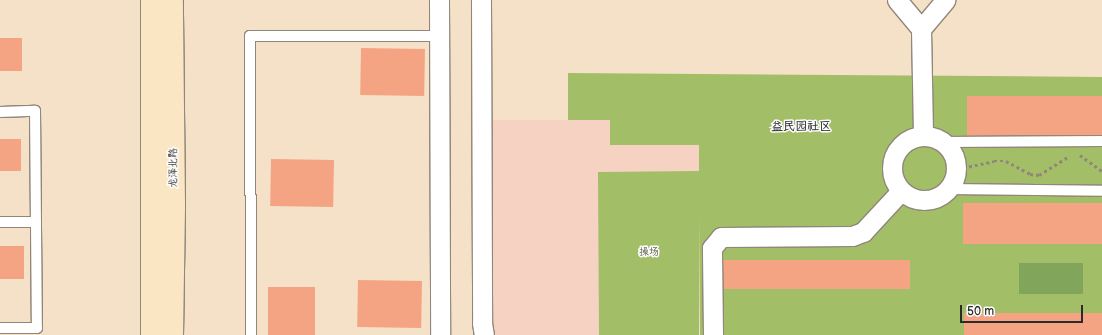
<!DOCTYPE html>
<meta charset="utf-8">
<style>
body{margin:0}
#map{position:relative;width:1102px;height:335px;overflow:hidden;background:#f5e1c8;font-family:"Balsamiq Sans","LXGW WenKai TC",sans-serif}
div>[style]{position:absolute}
.built>*{inset:0;background:#f6d2c3}
.green>*{inset:0;background:#a2be66}
.forest>*{inset:0;background:#81a55b;transform-origin:0 0}
.building>*{inset:0;background:#f4a483;transform-origin:0 0}
.path>*{height:2.5px;margin-top:-1.25px;transform-origin:0;background:repeating-linear-gradient(90deg,#90867a 0 3px,transparent 0 6px)}
.roads{filter:drop-shadow(1px 0 #90867a) drop-shadow(-1px 0 #90867a) drop-shadow(0 1px #90867a) drop-shadow(0 -1px #90867a)}
.lane>*{height:10px;margin:-5px;padding:0 5px;transform-origin:5px;border-radius:5px;background:#fff}
.street>*{height:19px;margin:-9.5px;padding:0 9.5px;transform-origin:9.5px;border-radius:9.5px;background:#fff}
.street>.ring{margin:-9.5px;padding:0;box-sizing:content-box;background:none;border:19px solid #fff;border-radius:50%}
.secondary>*{height:22px;margin:-11px;padding:0 11px;transform-origin:11px;border-radius:11px;background:#fbe6c4}
span{translate:-50% -50%;white-space:nowrap;text-align:center;line-height:1.15;-webkit-text-stroke:3px #fff;paint-order:stroke}
.street-label{font-size:10px;color:#2b2b2b}
.park-label{font-size:10px;color:#555e40}
.quarter-label{font-size:12px;color:#2b2b2b;font-weight:700}
.scale{position:absolute;left:960px;top:305px;width:123px;height:18px;box-sizing:border-box;border:2px solid #2b2b2b;border-top:0;padding-left:5px;font-size:12px;line-height:14px;white-space:nowrap;color:#2b2b2b;-webkit-text-stroke:3px #fff;paint-order:stroke}
</style>
<div id="map">
<div class="built">
<i style="clip-path:polygon(487px 120px,610px 120px,611px 145px,699px 145px,699px 335px,491px 335px)"></i>
</div>
<div class="green">
<i style="clip-path:polygon(568px 73px,1102px 77px,1102px 335px,700px 335px,699px 212px,699px 335px,599px 335px,598px 172px,699px 171px,699px 145px,610px 145px,610px 120px,568px 120px)"></i>
</div>
<div class="forest">
<i style="left:1019px;top:263px;width:64px;height:31px"></i>
</div>
<div class="building">
<i style="left:0;top:38px;width:22px;height:33px"></i>
<i style="left:361px;top:48px;width:64px;height:47px;rotate:1deg"></i>
<i style="left:967px;top:96px;width:135px;height:41px"></i>
<i style="left:0;top:139px;width:21px;height:32px"></i>
<i style="left:271px;top:159px;width:63px;height:47px;rotate:1deg"></i>
<i style="left:963px;top:203px;width:139px;height:41px"></i>
<i style="left:0;top:246px;width:24px;height:33px"></i>
<i style="left:721px;top:260px;width:189px;height:29px"></i>
<i style="left:358px;top:280px;width:64px;height:47px;rotate:1deg"></i>
<i style="left:315px;top:287px;width:48px;height:47px;rotate:90deg"></i>
<i style="left:964px;top:313px;width:138px;height:22px"></i>
</div>
<div class="path">
<i style="left:1080px;top:155px;width:27px;rotate:36deg"></i>
<i style="left:957px;top:169px;width:38px;rotate:-12deg"></i>
<i style="left:994px;top:161px;width:12px"></i>
<i style="left:1006px;top:161px;width:27px;rotate:28deg"></i>
<i style="left:1030px;top:174px;width:9px;rotate:6deg"></i>
<i style="left:1039px;top:175px;width:36px;rotate:-32deg"></i>
</div>
<div class="roads">
<div class="lane">
<i style="left:0;top:112px;width:35px;rotate:-2deg"></i>
<i style="left:35px;top:111px;width:217px;rotate:89.5deg"></i>
<i style="left:37px;top:328px;width:37px;rotate:180deg"></i>
<i style="left:943px;top:142px;width:159px;rotate:-0.4deg"></i>
<i style="left:949px;top:189px;width:153px;rotate:0.7deg"></i>
<i style="left:0;top:222px;width:36px"></i>
<i style="left:251px;top:335px;width:299px;rotate:-90.2deg"></i>
<i style="left:250px;top:36px;width:189px"></i>
</div>
<div class="street">
<i style="left:439px;top:0;width:335px;rotate:89.8deg"></i>
<i style="left:481px;top:0;width:323px;rotate:89.8deg"></i>
<i style="left:482px;top:323px;width:12px;rotate:81deg"></i>
<i style="left:897px;top:0;width:38px;rotate:50deg"></i>
<i style="left:921px;top:29px;width:107px;rotate:88.9deg"></i>
<i style="left:921px;top:29px;width:38px;rotate:-50deg"></i>
<i class="ring" style="left:892px;top:136px;width:45px;height:45px"></i>
<i style="left:713px;top:335px;width:87px;rotate:-90.7deg"></i>
<i style="left:712px;top:248px;width:14px;rotate:-51deg"></i>
<i style="left:721px;top:237px;width:131px;rotate:-0.4deg"></i>
<i style="left:852px;top:236px;width:12px;rotate:-20deg"></i>
<i style="left:863px;top:232px;width:56px;rotate:-47.2deg"></i>
</div>
<div class="secondary">
<i style="left:152px;top:0;width:335px;rotate:90deg"></i>
<i style="left:172px;top:335px;width:130px;rotate:-89.1deg"></i>
<i style="left:174px;top:205px;width:205px;rotate:-90.6deg"></i>
</div>
</div>
<div class="street-label">
<span style="left:174px;top:168px;rotate:-90deg">龙泽北路</span>
</div>
<div class="park-label">
<span style="left:649px;top:253px">操场</span>
</div>
<div class="quarter-label">
<span style="left:801px;top:127px">益民园社区</span>
</div>
<div class="scale">50 m</div>
</div>
